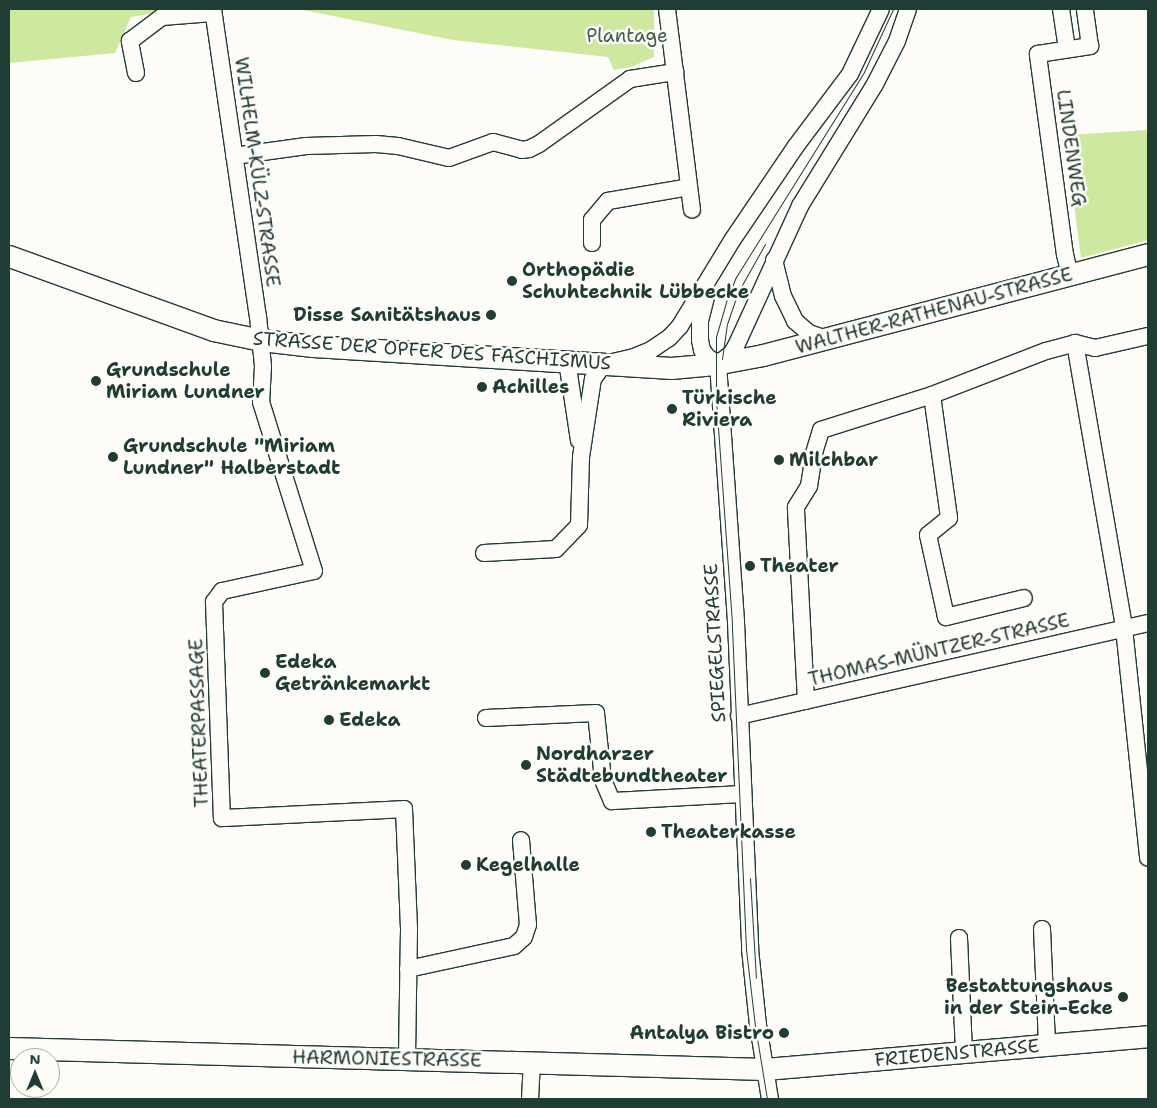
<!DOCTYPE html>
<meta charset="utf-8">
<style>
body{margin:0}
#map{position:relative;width:1157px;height:1108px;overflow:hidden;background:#fdfcf7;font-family:"Shantell Sans",sans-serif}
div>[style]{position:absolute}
.green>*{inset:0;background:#cee89f}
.roads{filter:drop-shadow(1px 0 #1f3d34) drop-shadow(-1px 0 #1f3d34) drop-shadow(0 1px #1f3d34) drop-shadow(0 -1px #1f3d34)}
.minor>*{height:16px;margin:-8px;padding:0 8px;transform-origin:8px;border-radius:8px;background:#fdfcf7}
.major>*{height:21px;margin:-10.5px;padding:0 10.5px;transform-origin:10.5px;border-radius:10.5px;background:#fdfcf7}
.tram>*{height:1px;margin:-0.5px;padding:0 0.5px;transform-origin:0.5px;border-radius:0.5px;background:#1f3d34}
.dots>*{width:14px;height:14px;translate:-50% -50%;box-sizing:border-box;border:2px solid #fdfcf7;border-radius:50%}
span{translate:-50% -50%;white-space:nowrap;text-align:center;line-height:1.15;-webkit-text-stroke:5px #fdfcf7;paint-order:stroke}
.park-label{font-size:19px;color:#425f49}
.street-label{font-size:19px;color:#1f3d34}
.poi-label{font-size:19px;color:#1f3d34;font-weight:700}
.left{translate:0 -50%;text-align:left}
.right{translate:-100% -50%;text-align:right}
.frame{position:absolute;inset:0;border:10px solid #1f3d34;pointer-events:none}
.north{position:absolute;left:10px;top:1048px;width:50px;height:50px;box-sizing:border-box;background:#fdfcf7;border:1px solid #a4b0a9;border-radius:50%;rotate:0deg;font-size:14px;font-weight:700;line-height:20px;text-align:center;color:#1f3d34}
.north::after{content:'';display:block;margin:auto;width:18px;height:22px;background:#1f3d34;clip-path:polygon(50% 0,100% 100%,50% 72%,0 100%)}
</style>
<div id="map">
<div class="green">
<i style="clip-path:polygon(9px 9px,179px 9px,131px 17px,115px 53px,9px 63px)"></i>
<i style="clip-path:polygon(298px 9px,654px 9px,654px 57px,631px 67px,614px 70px,608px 57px,453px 40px)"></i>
<i style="clip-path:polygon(1148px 130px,1148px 240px,1081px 258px,1065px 135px)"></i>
</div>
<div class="roads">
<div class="minor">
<i style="left:213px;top:9px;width:310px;rotate:81.7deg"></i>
<i style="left:258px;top:316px;width:50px;rotate:84.3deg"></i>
<i style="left:263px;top:366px;width:36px;rotate:93deg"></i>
<i style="left:261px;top:402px;width:177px;rotate:72.6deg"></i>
<i style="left:314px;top:571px;width:94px;rotate:167.7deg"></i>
<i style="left:222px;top:591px;width:14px;rotate:126deg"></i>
<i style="left:214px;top:602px;width:216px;rotate:87.9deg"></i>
<i style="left:222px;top:818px;width:182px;rotate:-2.8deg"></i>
<i style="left:404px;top:809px;width:121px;rotate:87.6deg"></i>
<i style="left:409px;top:930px;width:130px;rotate:90.9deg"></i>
<i style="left:667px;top:9px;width:202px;rotate:82.9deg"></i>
<i style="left:1061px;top:9px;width:40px;rotate:81.5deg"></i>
<i style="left:136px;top:73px;width:33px;rotate:-101deg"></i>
<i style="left:130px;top:41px;width:40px;rotate:-37deg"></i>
<i style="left:162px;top:17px;width:51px;rotate:-4.5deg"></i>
<i style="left:234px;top:156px;width:73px;rotate:-7.9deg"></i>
<i style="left:306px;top:146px;width:70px;rotate:-1.6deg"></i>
<i style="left:376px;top:144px;width:22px;rotate:5deg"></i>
<i style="left:398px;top:146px;width:52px;rotate:13.2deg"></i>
<i style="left:449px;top:158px;width:47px;rotate:-20deg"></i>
<i style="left:493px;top:142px;width:30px;rotate:15deg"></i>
<i style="left:522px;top:150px;width:7px;rotate:-8deg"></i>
<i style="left:529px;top:149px;width:11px;rotate:-27deg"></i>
<i style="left:539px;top:144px;width:112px;rotate:-35.5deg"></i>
<i style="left:630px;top:79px;width:46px;rotate:-8.8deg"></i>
<i style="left:592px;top:243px;width:23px;rotate:-90deg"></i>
<i style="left:592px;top:220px;width:25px;rotate:-50deg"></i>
<i style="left:608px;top:201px;width:82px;rotate:-9.8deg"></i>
<i style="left:774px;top:260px;width:37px;rotate:76deg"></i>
<i style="left:783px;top:296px;width:28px;rotate:64deg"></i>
<i style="left:795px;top:321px;width:18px;rotate:41deg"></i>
<i style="left:809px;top:333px;width:18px;rotate:19deg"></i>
<i style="left:1070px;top:276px;width:22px;rotate:-103deg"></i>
<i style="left:1065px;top:255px;width:203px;rotate:-97.7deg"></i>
<i style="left:1038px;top:54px;width:53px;rotate:-8.7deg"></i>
<i style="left:1090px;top:46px;width:37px;rotate:-98deg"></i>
<i style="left:707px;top:293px;width:29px;rotate:104deg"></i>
<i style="left:700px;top:321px;width:19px;rotate:90deg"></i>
<i style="left:700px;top:340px;width:10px;rotate:79deg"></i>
<i style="left:702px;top:350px;width:9px;rotate:54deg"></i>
<i style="left:707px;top:357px;width:13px;rotate:32deg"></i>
<i style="left:1075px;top:343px;width:289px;rotate:80.2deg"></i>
<i style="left:1124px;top:628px;width:231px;rotate:84deg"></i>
<i style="left:567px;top:361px;width:80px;rotate:81.4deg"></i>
<i style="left:718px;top:364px;width:259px;rotate:86deg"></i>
<i style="left:736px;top:622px;width:327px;rotate:87.5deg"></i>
<i style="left:750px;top:949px;width:76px;rotate:84deg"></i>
<i style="left:758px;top:1025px;width:75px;rotate:80.8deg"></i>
<i style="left:718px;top:364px;width:16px;rotate:-38deg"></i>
<i style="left:731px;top:354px;width:9px;rotate:-58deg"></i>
<i style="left:736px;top:346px;width:154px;rotate:-65.4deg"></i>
<i style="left:800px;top:206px;width:143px;rotate:-58.4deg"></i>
<i style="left:875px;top:84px;width:48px;rotate:-62.9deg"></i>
<i style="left:897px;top:41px;width:34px;rotate:-71deg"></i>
<i style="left:932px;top:395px;width:124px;rotate:82.1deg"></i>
<i style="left:949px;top:518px;width:27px;rotate:141deg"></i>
<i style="left:928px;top:535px;width:84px;rotate:77.6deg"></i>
<i style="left:946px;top:617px;width:80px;rotate:-13.7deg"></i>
<i style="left:484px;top:553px;width:72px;rotate:-3.2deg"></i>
<i style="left:556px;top:549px;width:33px;rotate:-46deg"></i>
<i style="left:579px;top:525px;width:68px;rotate:-88.3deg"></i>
<i style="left:581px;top:457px;width:79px;rotate:-81.3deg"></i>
<i style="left:593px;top:379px;width:19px;rotate:-54deg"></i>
<i style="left:604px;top:364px;width:31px;rotate:-13deg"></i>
<i style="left:634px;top:357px;width:18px;rotate:-22deg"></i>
<i style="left:651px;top:350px;width:22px;rotate:-34deg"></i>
<i style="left:669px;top:338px;width:16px;rotate:-47deg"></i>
<i style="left:680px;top:326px;width:102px;rotate:-58.7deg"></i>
<i style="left:733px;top:239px;width:112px;rotate:-55.9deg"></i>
<i style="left:796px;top:146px;width:90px;rotate:-53.1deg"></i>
<i style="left:850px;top:74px;width:72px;rotate:-64.5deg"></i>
<i style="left:806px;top:701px;width:194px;rotate:-93deg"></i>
<i style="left:796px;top:507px;width:25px;rotate:-58deg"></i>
<i style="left:809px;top:486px;width:33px;rotate:-81deg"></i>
<i style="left:814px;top:453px;width:24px;rotate:-73deg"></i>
<i style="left:821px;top:430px;width:116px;rotate:-17.5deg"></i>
<i style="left:932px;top:395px;width:122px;rotate:-21.1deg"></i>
<i style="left:1046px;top:351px;width:30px;rotate:-15deg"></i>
<i style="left:1075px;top:343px;width:21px;rotate:14deg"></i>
<i style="left:1095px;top:348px;width:54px;rotate:-12.8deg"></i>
<i style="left:739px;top:716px;width:419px;rotate:-12.8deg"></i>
<i style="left:486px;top:718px;width:110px;rotate:-2.6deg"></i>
<i style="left:596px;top:713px;width:67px;rotate:84deg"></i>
<i style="left:603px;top:780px;width:23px;rotate:67deg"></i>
<i style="left:612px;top:801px;width:131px;rotate:-3.1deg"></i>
<i style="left:1042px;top:929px;width:116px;rotate:87.5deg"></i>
<i style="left:959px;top:938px;width:114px;rotate:87.5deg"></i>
<i style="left:408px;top:969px;width:108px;rotate:-12.2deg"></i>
<i style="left:514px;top:946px;width:13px;rotate:-42deg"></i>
<i style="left:524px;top:937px;width:13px;rotate:-72deg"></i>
<i style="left:528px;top:925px;width:85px;rotate:-94.7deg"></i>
<i style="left:530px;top:1099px;width:36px;rotate:-87deg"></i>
</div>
<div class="major">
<i style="left:9px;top:256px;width:217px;rotate:19.9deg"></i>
<i style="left:213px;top:330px;width:49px;rotate:11.8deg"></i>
<i style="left:261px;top:340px;width:52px;rotate:6.6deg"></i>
<i style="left:313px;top:346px;width:359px;rotate:3.5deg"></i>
<i style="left:671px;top:368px;width:44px;rotate:-5.2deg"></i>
<i style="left:715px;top:364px;width:49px;rotate:-10.6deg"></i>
<i style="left:763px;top:355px;width:398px;rotate:-14.7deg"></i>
<i style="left:9px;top:1048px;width:756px;rotate:1.59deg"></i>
<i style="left:765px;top:1069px;width:384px;rotate:-4.9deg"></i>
</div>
</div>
<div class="tram">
<i style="left:722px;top:359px;width:35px;rotate:-82deg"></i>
<i style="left:727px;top:324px;width:34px;rotate:-71deg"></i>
<i style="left:738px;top:292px;width:55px;rotate:-60.6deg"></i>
<i style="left:750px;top:878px;width:100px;rotate:86.6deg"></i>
<i style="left:767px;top:1099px;width:74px;rotate:-99.3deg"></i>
<i style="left:755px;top:1026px;width:78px;rotate:-96.7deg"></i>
<i style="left:746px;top:949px;width:326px;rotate:-92.5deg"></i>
<i style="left:732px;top:623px;width:222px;rotate:-94.1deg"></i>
<i style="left:716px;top:402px;width:65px;rotate:-90deg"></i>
<i style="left:716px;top:337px;width:40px;rotate:-74deg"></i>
<i style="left:727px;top:299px;width:24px;rotate:-68deg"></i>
<i style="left:736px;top:277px;width:239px;rotate:-58deg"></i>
<i style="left:863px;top:74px;width:72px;rotate:-65.2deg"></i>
</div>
<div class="dots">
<i style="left:512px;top:281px;background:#1f3d34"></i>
<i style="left:491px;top:315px;background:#1f3d34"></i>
<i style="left:96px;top:381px;background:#1f3d34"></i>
<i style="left:482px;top:387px;background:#1f3d34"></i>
<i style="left:672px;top:409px;background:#1f3d34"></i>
<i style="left:113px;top:457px;background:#1f3d34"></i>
<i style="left:779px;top:460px;background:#1f3d34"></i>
<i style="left:750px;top:566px;background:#1f3d34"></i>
<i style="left:265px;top:673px;background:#1f3d34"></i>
<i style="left:329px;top:720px;background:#1f3d34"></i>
<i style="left:526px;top:765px;background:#1f3d34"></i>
<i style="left:651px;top:832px;background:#1f3d34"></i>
<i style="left:466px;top:865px;background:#1f3d34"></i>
<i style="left:1123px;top:997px;background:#1f3d34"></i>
<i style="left:784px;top:1033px;background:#1f3d34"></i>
</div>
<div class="park-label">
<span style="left:627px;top:36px">Plantage</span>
</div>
<div class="street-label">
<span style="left:1071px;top:148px;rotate:82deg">LINDENWEG</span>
<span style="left:257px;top:172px;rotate:82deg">WILHELM-KÜLZ-STRASSE</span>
<span style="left:934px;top:311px;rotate:-15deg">WALTHER-RATHENAU-STRASSE</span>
<span style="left:432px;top:351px;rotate:4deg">STRASSE DER OPFER DES FASCHISMUS</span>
<span style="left:715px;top:643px;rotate:-93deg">SPIEGELSTRASSE</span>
<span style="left:939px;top:650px;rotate:-13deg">THOMAS-MÜNTZER-STRASSE</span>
<span style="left:199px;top:723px;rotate:-92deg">THEATERPASSAGE</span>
<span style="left:957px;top:1053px;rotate:-5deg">FRIEDENSTRASSE</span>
<span style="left:387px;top:1059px;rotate:1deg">HARMONIESTRASSE</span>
</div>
<div class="poi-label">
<span class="left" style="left:522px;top:281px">Orthopädie<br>Schuhtechnik Lübbecke</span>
<span class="right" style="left:481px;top:315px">Disse Sanitätshaus</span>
<span class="left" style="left:106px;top:381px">Grundschule<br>Miriam Lundner</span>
<span class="left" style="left:492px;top:387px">Achilles</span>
<span class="left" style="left:682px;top:409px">Türkische<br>Riviera</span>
<span class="left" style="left:123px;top:457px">Grundschule "Miriam<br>Lundner" Halberstadt</span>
<span class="left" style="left:789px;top:460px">Milchbar</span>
<span class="left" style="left:760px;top:566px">Theater</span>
<span class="left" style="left:275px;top:673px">Edeka<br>Getränkemarkt</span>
<span class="left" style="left:339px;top:720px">Edeka</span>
<span class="left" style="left:536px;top:765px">Nordharzer<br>Städtebundtheater</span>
<span class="left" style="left:661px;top:832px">Theaterkasse</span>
<span class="left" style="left:476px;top:865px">Kegelhalle</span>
<span class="right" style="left:1113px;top:997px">Bestattungshaus<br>in der Stein-Ecke</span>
<span class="right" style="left:774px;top:1033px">Antalya Bistro</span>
</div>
<div class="frame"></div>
<div class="north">N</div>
</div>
